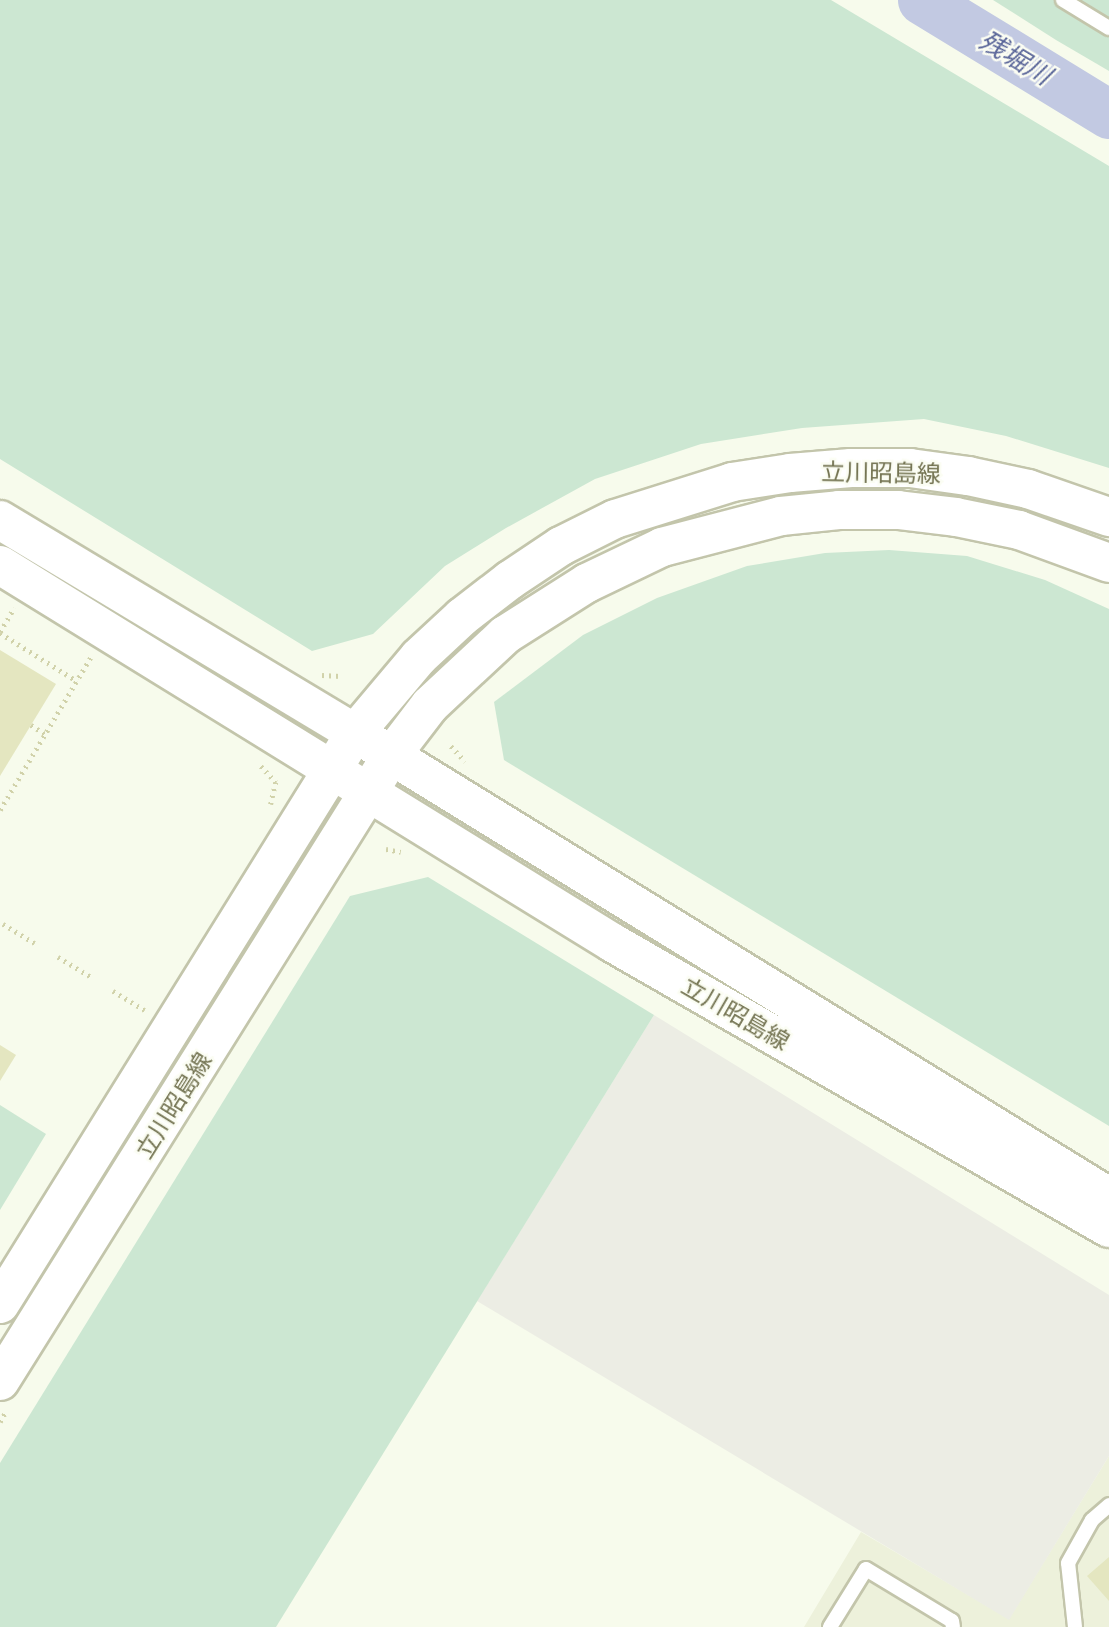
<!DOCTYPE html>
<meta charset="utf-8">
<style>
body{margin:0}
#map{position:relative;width:1109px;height:1627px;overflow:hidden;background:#f7fbec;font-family:Commissioner,"Noto Sans JP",sans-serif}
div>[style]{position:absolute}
.residential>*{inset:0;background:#edf1db}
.industrial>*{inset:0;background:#ecede4}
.green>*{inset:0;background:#cce7d2}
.river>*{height:49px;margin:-24.5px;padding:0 24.5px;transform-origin:24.5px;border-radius:24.5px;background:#c2c9e2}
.building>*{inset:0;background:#e4e6c0}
.path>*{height:4.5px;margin-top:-2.25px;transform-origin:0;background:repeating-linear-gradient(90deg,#d1d2aa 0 2px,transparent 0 7px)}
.roads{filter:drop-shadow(2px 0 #c3c5ab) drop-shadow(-2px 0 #c3c5ab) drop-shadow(0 2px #c3c5ab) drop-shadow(0 -2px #c3c5ab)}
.service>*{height:14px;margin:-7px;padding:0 7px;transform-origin:7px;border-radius:7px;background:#fff}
.secondary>*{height:38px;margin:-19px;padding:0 19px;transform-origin:19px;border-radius:19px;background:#fff}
span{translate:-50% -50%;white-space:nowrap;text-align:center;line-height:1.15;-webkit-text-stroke:5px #fbfdf3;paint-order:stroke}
.street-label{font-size:24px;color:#737351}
.water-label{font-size:26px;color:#586498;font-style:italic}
</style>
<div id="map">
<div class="residential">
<i style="clip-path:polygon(1109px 1456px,1109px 1627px,804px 1627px,861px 1532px,1009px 1619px)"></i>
</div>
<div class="industrial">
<i style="clip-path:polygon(654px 1015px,1109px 1295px,1109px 1456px,1009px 1620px,477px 1301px)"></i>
</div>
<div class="green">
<i style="clip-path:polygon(0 0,831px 0,1109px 166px,1109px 468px,1006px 436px,924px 419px,802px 428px,701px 444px,595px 479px,506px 528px,445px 566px,373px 634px,312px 651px,0 459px)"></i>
<i style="clip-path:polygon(993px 0,1109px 0,1109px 71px,1056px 40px)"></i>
<i style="clip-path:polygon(889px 550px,967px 556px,1045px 580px,1109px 609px,1109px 1126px,504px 760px,494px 702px,583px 635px,657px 598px,747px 566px,825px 553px)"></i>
<i style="clip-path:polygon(428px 877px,654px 1015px,276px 1627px,0 1627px,0 1463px,350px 896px)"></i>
<i style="clip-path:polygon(0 1105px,46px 1134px,0 1210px)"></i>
</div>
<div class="river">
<i style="left:922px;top:0;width:219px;rotate:31.4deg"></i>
</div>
<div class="building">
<i style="clip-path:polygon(0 650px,56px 684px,0 776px)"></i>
<i style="clip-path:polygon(0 1045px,16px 1055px,0 1081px)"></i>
<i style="clip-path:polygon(1109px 1557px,1109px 1601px,1087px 1576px)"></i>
</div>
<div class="path">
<i style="left:0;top:632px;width:28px;rotate:-60deg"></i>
<i style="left:0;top:633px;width:91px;rotate:31.9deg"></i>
<i style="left:322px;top:675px;width:19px;rotate:3deg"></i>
<i style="left:31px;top:725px;width:17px;rotate:33deg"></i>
<i style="left:451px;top:746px;width:21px;rotate:47deg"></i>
<i style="left:261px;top:766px;width:22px;rotate:47deg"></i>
<i style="left:276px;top:782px;width:23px;rotate:103deg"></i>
<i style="left:0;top:810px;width:178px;rotate:-59.3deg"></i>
<i style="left:386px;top:849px;width:15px;rotate:11deg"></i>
<i style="left:3px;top:924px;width:37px;rotate:31deg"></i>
<i style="left:58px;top:957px;width:39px;rotate:31deg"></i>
<i style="left:113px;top:991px;width:37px;rotate:31deg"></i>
<i style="left:0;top:1422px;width:13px;rotate:-61deg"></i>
</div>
<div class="roads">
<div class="service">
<i style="left:1063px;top:0;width:54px;rotate:31.3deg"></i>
<i style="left:830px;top:1627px;width:68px;rotate:-58.2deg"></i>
<i style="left:866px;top:1569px;width:100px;rotate:31.2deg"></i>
<i style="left:952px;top:1621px;width:6px;rotate:81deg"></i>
<i style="left:1075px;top:1627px;width:64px;rotate:-96.2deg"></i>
<i style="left:1068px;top:1563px;width:49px;rotate:-60.8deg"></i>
<i style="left:1092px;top:1520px;width:23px;rotate:-41deg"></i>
</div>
<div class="secondary">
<i style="left:0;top:520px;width:414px;rotate:31deg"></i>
<i style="left:355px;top:733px;width:885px;rotate:31.61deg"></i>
<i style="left:0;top:565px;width:720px;rotate:31.66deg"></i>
<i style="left:613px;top:943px;width:572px;rotate:29.88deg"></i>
<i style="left:0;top:1304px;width:672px;rotate:-58.13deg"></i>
<i style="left:355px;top:733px;width:99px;rotate:-49.9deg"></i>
<i style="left:419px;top:657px;width:59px;rotate:-42.9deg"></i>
<i style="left:462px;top:617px;width:61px;rotate:-37.6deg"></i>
<i style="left:510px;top:580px;width:61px;rotate:-33.7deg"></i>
<i style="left:561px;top:546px;width:60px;rotate:-26.6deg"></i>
<i style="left:615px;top:519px;width:123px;rotate:-17.5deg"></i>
<i style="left:732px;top:482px;width:59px;rotate:-8.8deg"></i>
<i style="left:790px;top:473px;width:61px;rotate:-4.7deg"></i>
<i style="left:851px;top:468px;width:59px"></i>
<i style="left:910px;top:468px;width:59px;rotate:7.9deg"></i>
<i style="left:968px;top:476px;width:61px;rotate:12.2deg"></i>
<i style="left:1028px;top:489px;width:86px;rotate:19.1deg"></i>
<i style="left:0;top:1381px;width:737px;rotate:-57.97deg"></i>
<i style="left:391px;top:756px;width:64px;rotate:-52.6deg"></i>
<i style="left:430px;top:705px;width:103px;rotate:-43deg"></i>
<i style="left:505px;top:635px;width:97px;rotate:-32.4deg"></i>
<i style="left:587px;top:583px;width:83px;rotate:-25.6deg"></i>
<i style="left:662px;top:547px;width:123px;rotate:-14.6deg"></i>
<i style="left:781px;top:516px;width:58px;rotate:-5.9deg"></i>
<i style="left:839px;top:510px;width:59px"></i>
<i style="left:898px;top:510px;width:58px;rotate:6.9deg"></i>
<i style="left:956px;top:517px;width:64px;rotate:11.7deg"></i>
<i style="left:1019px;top:530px;width:96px;rotate:20.1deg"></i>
</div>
</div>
<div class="street-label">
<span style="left:881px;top:472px;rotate:1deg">立川昭島線</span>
<span style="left:736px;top:1013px;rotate:30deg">立川昭島線</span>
<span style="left:173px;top:1105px;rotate:-58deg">立川昭島線</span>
</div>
<div class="water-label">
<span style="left:1016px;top:57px;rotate:31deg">残堀川</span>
</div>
</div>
